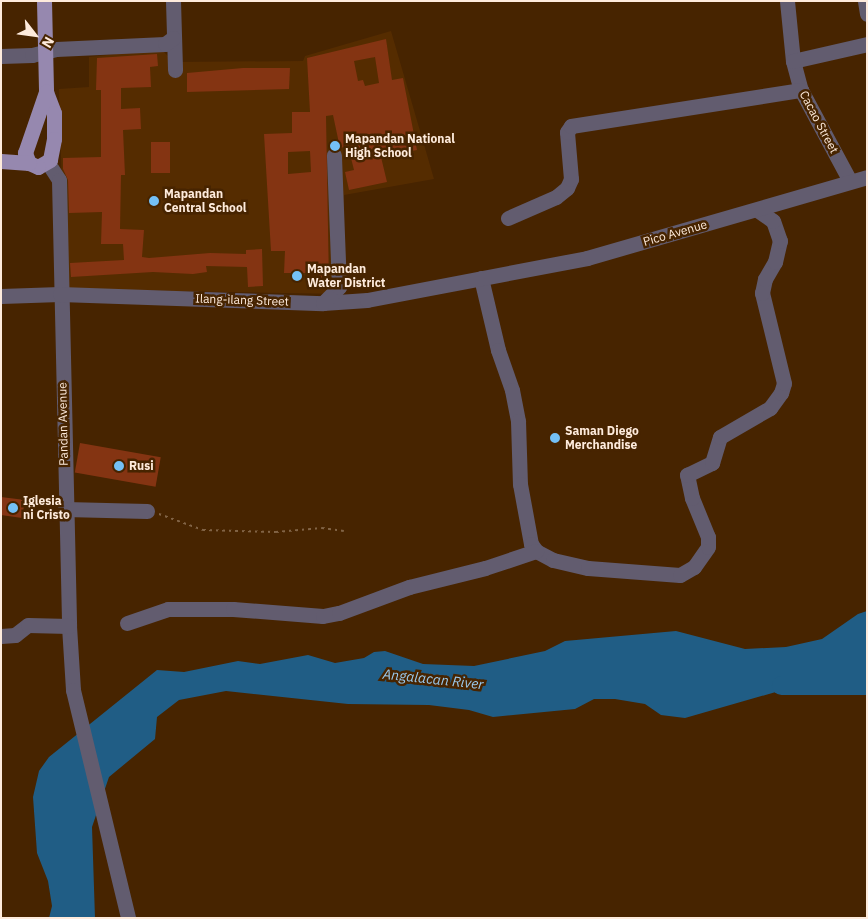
<!DOCTYPE html>
<style>
body{margin:0}
#map{position:relative;width:868px;height:919px;overflow:hidden;background:#472400;font-family:"IBM Plex Sans",sans-serif}
div>[style]{position:absolute}
.built>*{inset:0;background:#552c00}
.water>*{inset:0;background:#205d85}
.river>*{height:19px;margin:-9.5px;padding:0 9.5px;transform-origin:9.5px;border-radius:9.5px;background:#205d85}
.building>*{inset:0;background:#843412;transform-origin:0 0}
.path>*{height:2px;margin-top:-1px;transform-origin:0;background:repeating-linear-gradient(90deg,#816345 0 2.5px,transparent 0 6.5px)}
.minor>*{height:15px;margin:-7.5px;padding:0 7.5px;transform-origin:7.5px;border-radius:7.5px;background:#625c6f}
.major>*{height:15px;margin:-7.5px;padding:0 7.5px;transform-origin:7.5px;border-radius:7.5px;background:#9688af}
.dots>*{width:14px;height:14px;translate:-50% -50%;box-sizing:border-box;border:2px solid #472400;border-radius:50%}
span{translate:-50% -50%;white-space:nowrap;text-align:center;line-height:1.15;-webkit-text-stroke:5px #472400;paint-order:stroke}
.street-label{font-size:12px;color:#feebdc}
.poi-label{font-size:12px;color:#feebdc;font-weight:700}
.left{translate:0 -50%;text-align:left}
.water-label{font-size:14px;color:#9acaee;font-style:italic}
.frame{position:absolute;inset:0;border:2px solid #feebdc;pointer-events:none}
.north{position:absolute;left:10px;top:10px;width:50px;height:50px;-webkit-text-stroke:4px #472400;paint-order:stroke;rotate:120deg;font-size:14px;font-weight:700;line-height:20px;text-align:center;color:#feebdc}
.north::after{content:'';display:block;margin:auto;width:18px;height:22px;background:#feebdc;clip-path:polygon(50% 0,100% 100%,50% 72%,0 100%)}
</style>
<div id="map">
<div class="built">
<i style="clip-path:polygon(391px 31px,434px 179px,344px 195px,342px 294px,65px 289px,59px 89px,89px 87px,89px 57px,161px 49px,174px 62px,303px 61px,305px 56px)"></i>
</div>
<div class="water">
<i style="clip-path:polygon(867px 611px,867px 685px,837px 686px,825px 681px,800px 685px,685px 718px,661px 715px,645px 704px,615px 699px,594px 699px,575px 709px,493px 717px,469px 710px,429px 705px,348px 704px,226px 691px,179px 700px,157px 717px,155px 739px,109px 777px,92px 827px,95px 918px,49px 918px,52px 906px,48px 881px,37px 853px,33px 797px,39px 771px,49px 757px,157px 670px,184px 672px,238px 661px,260px 664px,308px 655px,335px 663px,364px 658px,374px 652px,385px 651px,423px 664px,474px 666px,545px 651px,565px 641px,676px 631px,745px 649px,786px 647px,822px 639px,858px 614px)"></i>
</div>
<div class="river">
<i style="left:781px;top:685px;width:86px"></i>
</div>
<div class="building">
<i style="clip-path:polygon(evenodd,386px 39px,392px 80px,403px 78px,417px 150px,381px 157px,387px 182px,349px 190px,345px 172px,354px 170px,348px 146px,340px 148px,333px 115px,326px 116px,329px 282px,319px 282px,319px 273px,284px 273px,285px 251px,271px 251px,264px 134px,292px 133px,292px 112px,310px 112px,307px 58px,386px 39px,375px 57px,379px 83px,365px 86px,363px 80px,358px 81px,354px 61px,375px 57px,386px 39px,310px 151px,311px 172px,288px 174px,288px 152px,310px 151px)"></i>
<i style="clip-path:polygon(157px 54px,158px 66px,150px 67px,151px 87px,121px 88px,121px 109px,140px 108px,141px 129px,123px 130px,125px 175px,121px 175px,120px 229px,144px 230px,142px 257px,149px 258px,210px 253px,246px 254px,246px 250px,262px 249px,263px 286px,248px 287px,247px 267px,206px 266px,207px 272px,193px 274px,153px 272px,71px 277px,70px 263px,124px 260px,123px 244px,101px 244px,102px 212px,69px 213px,68px 180px,63px 169px,63px 158px,101px 157px,101px 90px,96px 90px,97px 58px)"></i>
<i style="clip-path:polygon(243px 68px,290px 68px,289px 89px,187px 92px,187px 73px)"></i>
<i style="left:151px;top:142px;width:19px;height:31px"></i>
<i style="left:80px;top:443px;width:82px;height:30px;rotate:10deg"></i>
<i style="clip-path:polygon(1px 497px,25px 500px,22px 518px,1px 515px)"></i>
</div>
<div class="path">
<i style="left:159px;top:514px;width:47px;rotate:20deg"></i>
<i style="left:203px;top:530px;width:73px;rotate:1.6deg"></i>
<i style="left:276px;top:532px;width:46px;rotate:-5deg"></i>
<i style="left:322px;top:528px;width:22px;rotate:8deg"></i>
</div>
<div class="minor">
<i style="left:173px;top:1px;width:69px;rotate:88.3deg"></i>
<i style="left:787px;top:1px;width:60px;rotate:84.3deg"></i>
<i style="left:793px;top:61px;width:30px;rotate:75deg"></i>
<i style="left:801px;top:90px;width:103px;rotate:61.7deg"></i>
<i style="left:865px;top:1px;width:13px;rotate:81deg"></i>
<i style="left:1px;top:56px;width:31px;rotate:-2deg"></i>
<i style="left:32px;top:55px;width:25px;rotate:-14deg"></i>
<i style="left:56px;top:49px;width:109px;rotate:-2.6deg"></i>
<i style="left:165px;top:44px;width:10px;rotate:-37deg"></i>
<i style="left:793px;top:61px;width:76px;rotate:-12.9deg"></i>
<i style="left:48px;top:163px;width:20px;rotate:57deg"></i>
<i style="left:59px;top:180px;width:446px;rotate:88.7deg"></i>
<i style="left:69px;top:626px;width:64px;rotate:86.4deg"></i>
<i style="left:73px;top:690px;width:235px;rotate:76.4deg"></i>
<i style="left:508px;top:218px;width:52px;rotate:-23.6deg"></i>
<i style="left:556px;top:197px;width:14px;rotate:-39deg"></i>
<i style="left:567px;top:188px;width:10px;rotate:-66deg"></i>
<i style="left:571px;top:179px;width:47px;rotate:-94.9deg"></i>
<i style="left:567px;top:132px;width:7px;rotate:-56deg"></i>
<i style="left:571px;top:126px;width:233px;rotate:-8.9deg"></i>
<i style="left:481px;top:278px;width:74px;rotate:76.7deg"></i>
<i style="left:498px;top:350px;width:42px;rotate:70.7deg"></i>
<i style="left:512px;top:390px;width:32px;rotate:79deg"></i>
<i style="left:518px;top:421px;width:63px;rotate:88.2deg"></i>
<i style="left:520px;top:484px;width:61px;rotate:79.6deg"></i>
<i style="left:531px;top:544px;width:9px;rotate:54deg"></i>
<i style="left:536px;top:551px;width:19px;rotate:28deg"></i>
<i style="left:553px;top:560px;width:36px;rotate:13deg"></i>
<i style="left:588px;top:568px;width:92px;rotate:4.4deg"></i>
<i style="left:680px;top:575px;width:16px;rotate:-30deg"></i>
<i style="left:694px;top:567px;width:24px;rotate:-55deg"></i>
<i style="left:708px;top:547px;width:10px;rotate:-90deg"></i>
<i style="left:708px;top:537px;width:42px;rotate:-112.3deg"></i>
<i style="left:692px;top:498px;width:24px;rotate:-102deg"></i>
<i style="left:687px;top:475px;width:28px;rotate:-26deg"></i>
<i style="left:712px;top:463px;width:27px;rotate:-73deg"></i>
<i style="left:720px;top:437px;width:58px;rotate:-30.1deg"></i>
<i style="left:770px;top:408px;width:19px;rotate:-54deg"></i>
<i style="left:781px;top:393px;width:10px;rotate:-73deg"></i>
<i style="left:784px;top:383px;width:93px;rotate:-103.7deg"></i>
<i style="left:762px;top:293px;width:14px;rotate:-78deg"></i>
<i style="left:765px;top:279px;width:20px;rotate:-60deg"></i>
<i style="left:775px;top:262px;width:22px;rotate:-77deg"></i>
<i style="left:780px;top:241px;width:21px;rotate:-109deg"></i>
<i style="left:773px;top:221px;width:19px;rotate:-145deg"></i>
<i style="left:1px;top:296px;width:59px;rotate:-1.9deg"></i>
<i style="left:60px;top:294px;width:263px;rotate:2deg"></i>
<i style="left:323px;top:303px;width:44px;rotate:-3.9deg"></i>
<i style="left:367px;top:300px;width:224px;rotate:-10.8deg"></i>
<i style="left:587px;top:258px;width:291px;rotate:-16.1deg"></i>
<i style="left:323px;top:303px;width:23px;rotate:-45deg"></i>
<i style="left:339px;top:287px;width:132px;rotate:-92.2deg"></i>
<i style="left:65px;top:509px;width:82px;rotate:1.4deg"></i>
<i style="left:127px;top:623px;width:43px;rotate:-18.9deg"></i>
<i style="left:168px;top:609px;width:65px"></i>
<i style="left:233px;top:609px;width:90px;rotate:4.4deg"></i>
<i style="left:323px;top:616px;width:16px;rotate:-11deg"></i>
<i style="left:339px;top:613px;width:75px;rotate:-20.4deg"></i>
<i style="left:409px;top:587px;width:78px;rotate:-14deg"></i>
<i style="left:485px;top:568px;width:54px;rotate:-18.4deg"></i>
<i style="left:1px;top:636px;width:14px;rotate:-4deg"></i>
<i style="left:15px;top:635px;width:16px;rotate:-38deg"></i>
<i style="left:28px;top:625px;width:41px;rotate:1.4deg"></i>
</div>
<div class="major">
<i style="left:44px;top:1px;width:91px;rotate:88.7deg"></i>
<i style="left:46px;top:92px;width:22px;rotate:69deg"></i>
<i style="left:54px;top:113px;width:26px;rotate:90deg"></i>
<i style="left:54px;top:139px;width:21px;rotate:101deg"></i>
<i style="left:50px;top:160px;width:14px;rotate:150deg"></i>
<i style="left:38px;top:167px;width:10px;rotate:-156deg"></i>
<i style="left:29px;top:163px;width:11px;rotate:-112deg"></i>
<i style="left:25px;top:153px;width:65px;rotate:-71deg"></i>
<i style="left:1px;top:161px;width:28px;rotate:4deg"></i>
</div>
<div class="dots">
<i style="left:335px;top:146px;background:#74c0f6"></i>
<i style="left:154px;top:201px;background:#74c0f6"></i>
<i style="left:297px;top:276px;background:#74c0f6"></i>
<i style="left:555px;top:438px;background:#74c0f6"></i>
<i style="left:119px;top:466px;background:#74c0f6"></i>
<i style="left:13px;top:508px;background:#74c0f6"></i>
</div>
<div class="street-label">
<span style="left:819px;top:122px;rotate:62deg">Cacao Street</span>
<span style="left:675px;top:233px;rotate:-16deg">Pico Avenue</span>
<span style="left:242px;top:300px;rotate:2deg">Ilang-ilang Street</span>
<span style="left:63px;top:424px;rotate:-91deg">Pandan Avenue</span>
</div>
<div class="poi-label">
<span class="left" style="left:345px;top:146px">Mapandan National<br>High School</span>
<span class="left" style="left:164px;top:201px">Mapandan<br>Central School</span>
<span class="left" style="left:307px;top:276px">Mapandan<br>Water District</span>
<span class="left" style="left:565px;top:438px">Saman Diego<br>Merchandise</span>
<span class="left" style="left:129px;top:466px">Rusi</span>
<span class="left" style="left:23px;top:508px">Iglesia<br>ni Cristo</span>
</div>
<div class="water-label">
<span style="left:433px;top:679px;rotate:6deg">Angalacan River</span>
</div>
<div class="frame"></div>
<div class="north">N</div>
</div>
